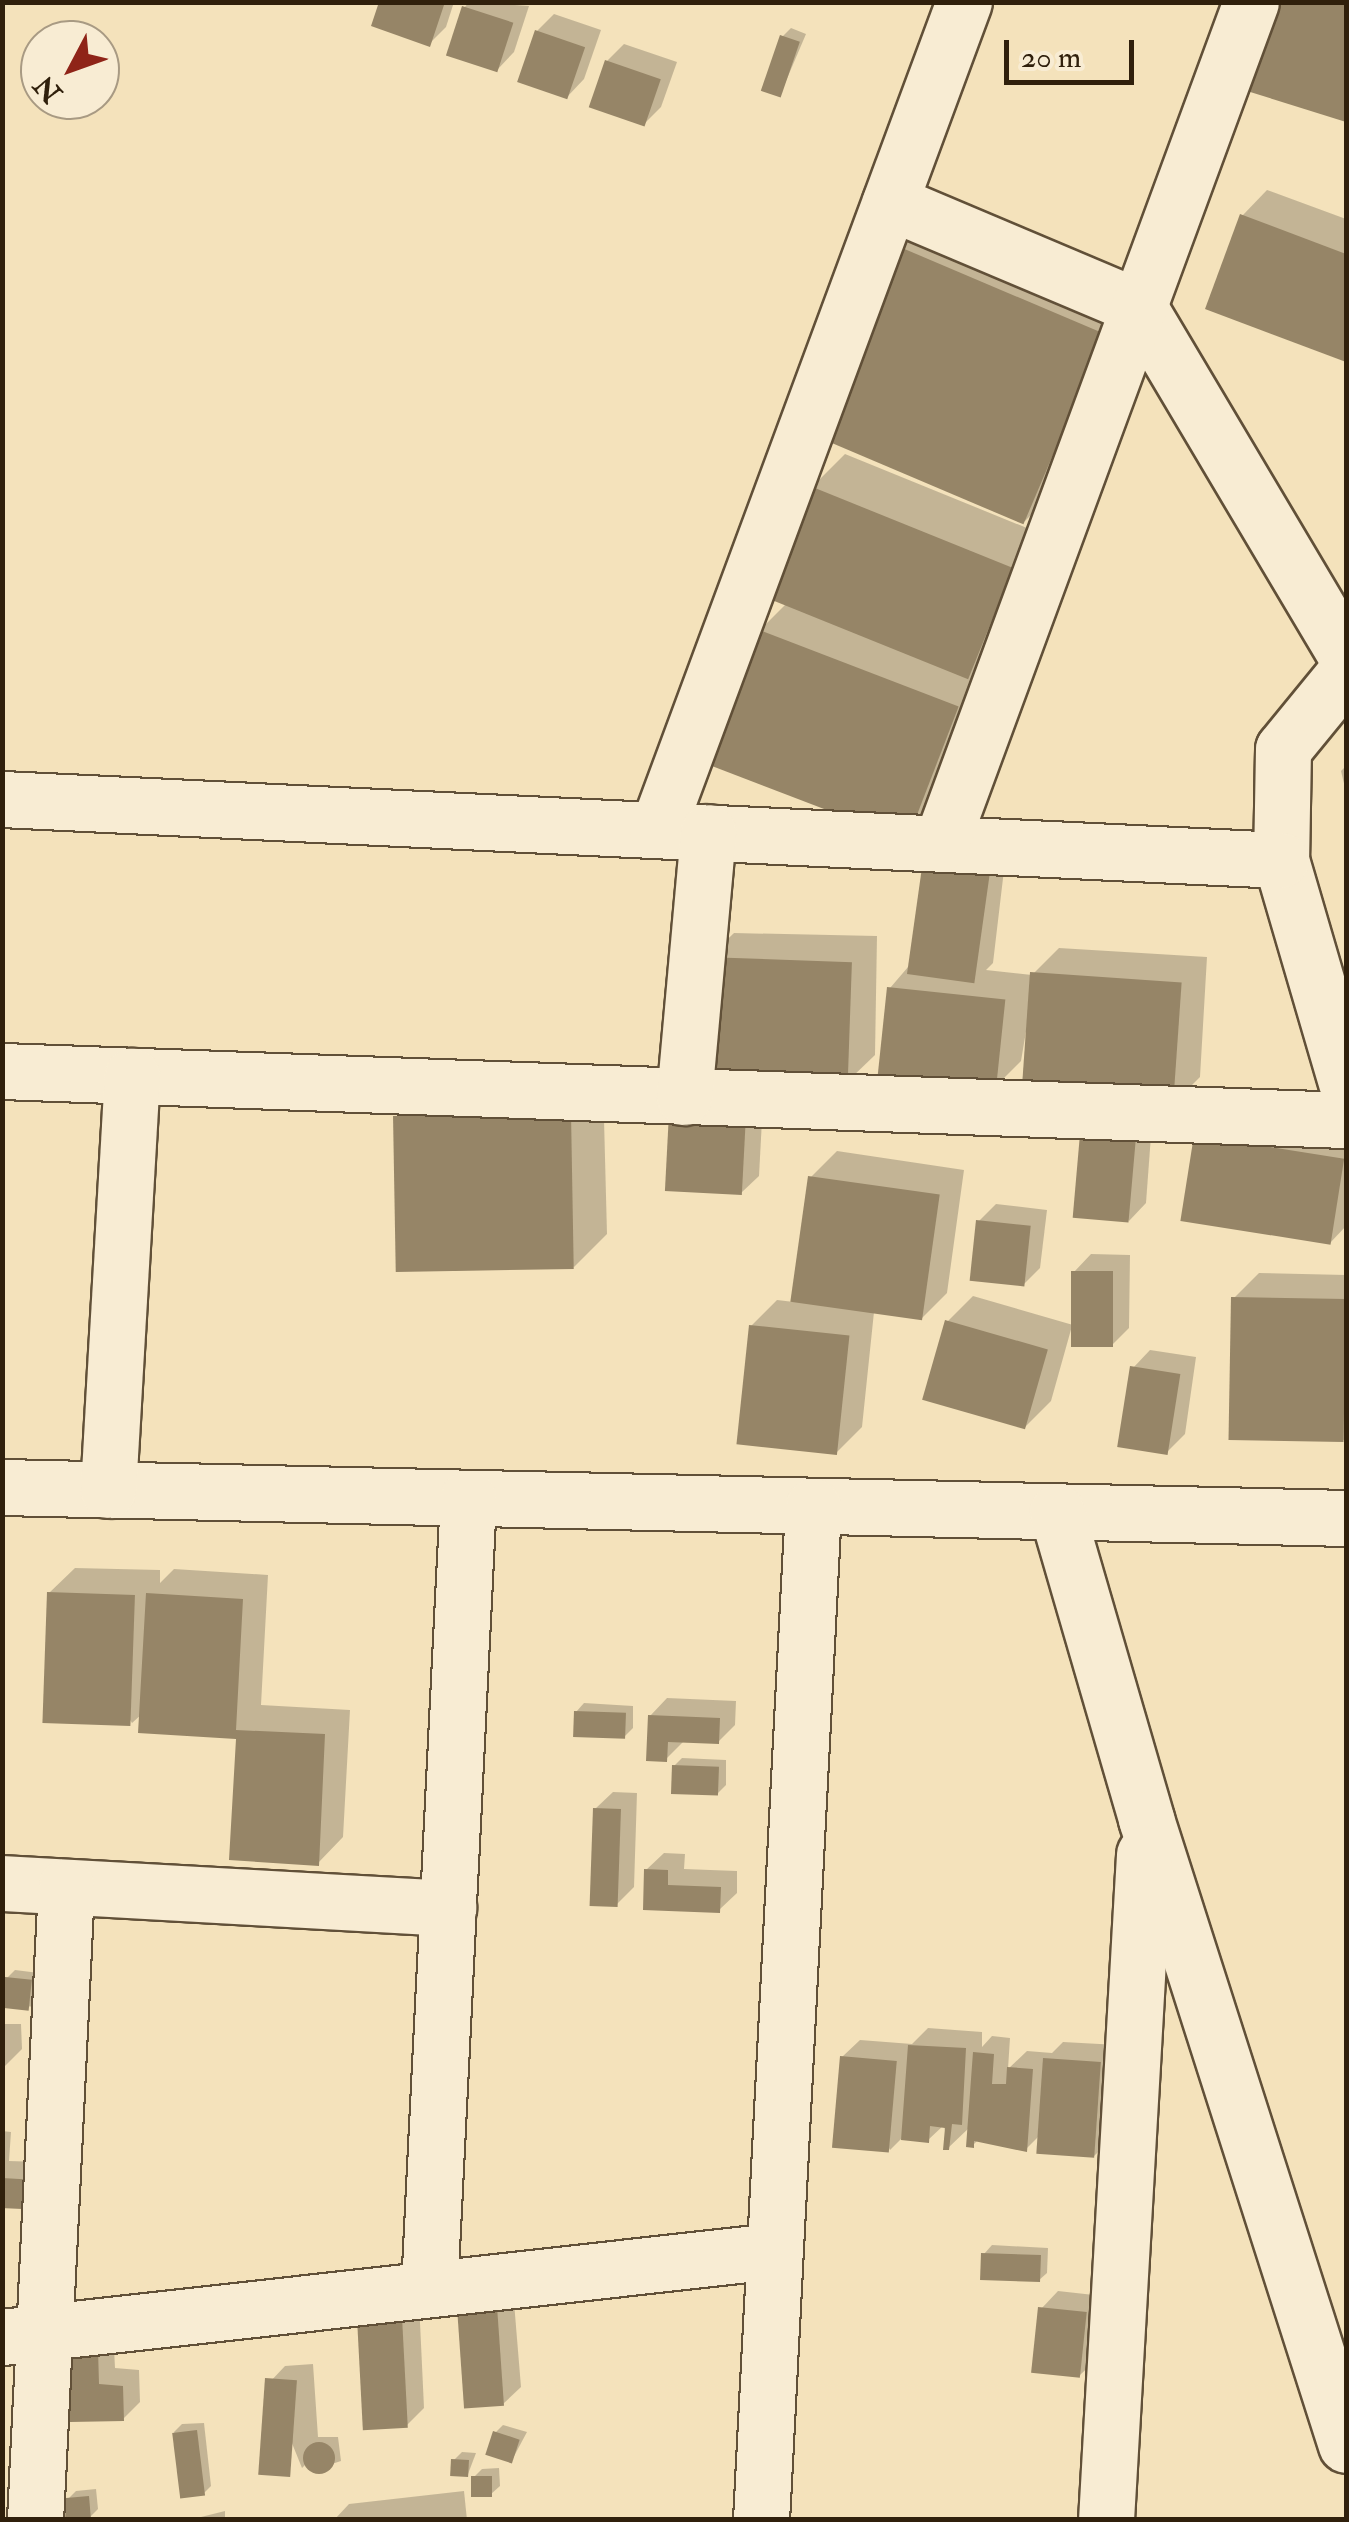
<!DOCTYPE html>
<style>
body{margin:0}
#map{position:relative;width:1349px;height:2522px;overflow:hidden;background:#f4e2bb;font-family:"IM FELL Double Pica",serif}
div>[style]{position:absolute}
.shadow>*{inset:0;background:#0003}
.building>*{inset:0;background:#968567;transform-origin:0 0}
.round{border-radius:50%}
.roads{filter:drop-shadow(2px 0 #615038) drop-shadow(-2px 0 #615038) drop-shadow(0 2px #615038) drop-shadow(0 -2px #615038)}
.minor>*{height:55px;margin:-27.5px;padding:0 27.5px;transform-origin:27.5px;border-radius:27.5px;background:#f8ecd3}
span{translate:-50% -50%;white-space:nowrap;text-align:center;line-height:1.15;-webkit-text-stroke:10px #f8ecd3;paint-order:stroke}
.frame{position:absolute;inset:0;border:5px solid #30200c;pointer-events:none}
.north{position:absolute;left:20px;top:20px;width:100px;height:100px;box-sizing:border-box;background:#f8ecd3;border:2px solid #a89a83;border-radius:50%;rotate:229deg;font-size:28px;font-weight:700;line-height:40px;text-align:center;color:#30200c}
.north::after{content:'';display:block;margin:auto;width:35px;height:45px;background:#8f2418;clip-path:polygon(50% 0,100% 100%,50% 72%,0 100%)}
.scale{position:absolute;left:1004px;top:40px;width:130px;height:45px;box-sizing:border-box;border:5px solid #30200c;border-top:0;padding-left:12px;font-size:30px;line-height:35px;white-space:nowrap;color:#30200c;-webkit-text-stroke:8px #f8ecd3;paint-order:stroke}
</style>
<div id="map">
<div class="shadow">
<i style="clip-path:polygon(382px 2px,454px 2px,446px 27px,429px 44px)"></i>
<i style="clip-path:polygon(469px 2px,529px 6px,514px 52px,497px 70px,464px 8px)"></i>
<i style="clip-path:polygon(1277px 2px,1346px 2px,1346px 119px,1250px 89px)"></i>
<i style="clip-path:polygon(554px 14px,601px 30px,584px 79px,567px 97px,537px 31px)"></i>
<i style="clip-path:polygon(791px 28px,806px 34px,780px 95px,783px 36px)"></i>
<i style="clip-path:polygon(624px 44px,677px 62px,661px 107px,644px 124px,607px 61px)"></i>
<i style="clip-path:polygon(1267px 190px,1346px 219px,1346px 359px,1208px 308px,1242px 216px)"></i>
<i style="clip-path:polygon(923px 210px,1136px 299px,1058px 488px,1025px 521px,890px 243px)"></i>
<i style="clip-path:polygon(845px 454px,1044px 535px,941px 804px,908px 837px,759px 631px,787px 603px,812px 487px)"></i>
<i style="clip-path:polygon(1346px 766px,1346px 792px,1341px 771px)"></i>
<i style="clip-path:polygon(1006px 853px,993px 963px,986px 970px,1032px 975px,1059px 948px,1207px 957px,1200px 1077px,1174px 1103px,1032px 996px,1021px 1061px,995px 1087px,890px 988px)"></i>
<i style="clip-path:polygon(734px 933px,877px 936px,875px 1055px,849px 1080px,708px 958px)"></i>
<i style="clip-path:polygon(603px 1081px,607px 1234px,574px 1267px,395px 1118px,428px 1085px)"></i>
<i style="clip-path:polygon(689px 1097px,763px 1101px,759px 1176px,741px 1193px)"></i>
<i style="clip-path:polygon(1152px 1122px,1146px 1203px,1129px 1221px,1083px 1135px)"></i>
<i style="clip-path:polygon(1346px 1130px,1346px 1226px,1330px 1243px,1197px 1136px)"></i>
<i style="clip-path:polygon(837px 1151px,964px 1170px,947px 1293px,921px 1319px,874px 1312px,862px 1427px,837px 1452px,751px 1326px,777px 1300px,794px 1302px,811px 1177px)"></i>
<i style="clip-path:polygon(996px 1204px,1047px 1210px,1040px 1268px,1023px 1285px,979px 1221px)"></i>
<i style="clip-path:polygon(1091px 1254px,1130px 1255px,1129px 1328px,1112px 1345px,1072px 1326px,1051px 1401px,1025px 1427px,947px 1322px,973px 1296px,1073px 1325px,1074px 1272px)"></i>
<i style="clip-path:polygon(1259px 1273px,1346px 1275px,1346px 1440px,1232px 1438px,1234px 1298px)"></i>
<i style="clip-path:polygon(1150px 1350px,1196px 1357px,1185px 1434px,1168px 1451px,1133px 1368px)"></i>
<i style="clip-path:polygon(75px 1568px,160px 1570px,160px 1583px,174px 1569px,268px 1575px,261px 1705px,350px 1710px,343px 1837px,318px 1863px,239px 1737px,142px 1714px,132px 1723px,49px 1593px)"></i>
<i style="clip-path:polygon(667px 1698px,736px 1701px,735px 1725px,718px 1742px,683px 1742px,666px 1759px,650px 1716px)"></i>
<i style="clip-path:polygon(584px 1703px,633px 1706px,633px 1728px,625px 1736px,576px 1712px)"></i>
<i style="clip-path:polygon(682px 1758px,726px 1760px,726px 1785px,718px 1793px,674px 1766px)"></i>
<i style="clip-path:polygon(613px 1792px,637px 1793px,634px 1887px,617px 1904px,595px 1809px)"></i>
<i style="clip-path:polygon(664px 1853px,685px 1854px,684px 1869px,737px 1871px,737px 1893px,719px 1910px,645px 1908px,646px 1870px)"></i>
<i style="clip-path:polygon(2px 1944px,5px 1965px,2px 1967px)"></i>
<i style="clip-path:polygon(15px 1970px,39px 1973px,38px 1999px,30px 2007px,7px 1978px)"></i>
<i style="clip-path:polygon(2px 2024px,21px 2024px,22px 2049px,5px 2066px)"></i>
<i style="clip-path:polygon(928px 2028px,982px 2032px,982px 2047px,992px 2036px,1010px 2038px,1008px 2069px,1027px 2051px,1052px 2053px,1063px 2042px,1118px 2045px,1112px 2139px,1094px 2156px,1040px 2135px,1026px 2149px,979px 2139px,973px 2145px,970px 2127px,948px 2148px,944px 2125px,928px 2140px,902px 2138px,890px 2150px,842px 2057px,860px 2040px,912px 2044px)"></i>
<i style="clip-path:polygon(2px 2131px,11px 2132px,9px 2161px,40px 2162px,39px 2190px,21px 2207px,2px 2205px)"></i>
<i style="clip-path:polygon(992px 2245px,1048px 2248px,1047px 2273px,1038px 2281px,984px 2254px)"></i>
<i style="clip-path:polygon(513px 2290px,521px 2387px,503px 2404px,459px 2309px)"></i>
<i style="clip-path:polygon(1058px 2291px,1103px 2296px,1098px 2358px,1080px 2375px,1041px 2309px)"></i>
<i style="clip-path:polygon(419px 2301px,424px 2408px,407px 2425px,376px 2306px)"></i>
<i style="clip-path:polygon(113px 2327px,115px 2368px,139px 2370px,140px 2402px,123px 2419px,70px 2345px)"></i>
<i style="clip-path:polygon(313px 2364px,318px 2437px,338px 2437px,341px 2461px,310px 2471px,309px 2461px,302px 2468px,268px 2384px,285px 2366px)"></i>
<i style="clip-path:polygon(204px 2423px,211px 2486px,203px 2494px,174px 2432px,182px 2424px)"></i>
<i style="clip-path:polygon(503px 2425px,527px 2432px,512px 2460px,495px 2433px)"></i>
<i style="clip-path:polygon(462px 2452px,476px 2453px,468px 2474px,454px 2460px)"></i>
<i style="clip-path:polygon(499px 2468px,500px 2486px,491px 2494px,474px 2477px,482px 2469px)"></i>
<i style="clip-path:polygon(96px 2489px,98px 2509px,90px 2517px,68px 2499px,76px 2491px)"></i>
<i style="clip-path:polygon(464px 2491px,467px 2520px,334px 2520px,349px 2504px)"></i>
<i style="clip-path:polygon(225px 2511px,225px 2520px,199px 2520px,201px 2517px)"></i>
</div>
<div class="building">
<i style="clip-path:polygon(379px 2px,445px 2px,430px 47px,371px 26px)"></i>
<i style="clip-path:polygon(1275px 2px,1346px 2px,1346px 122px,1247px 91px)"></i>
<i style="left:462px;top:6px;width:54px;height:52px;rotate:18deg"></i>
<i style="left:535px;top:30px;width:53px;height:55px;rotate:19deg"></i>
<i style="left:780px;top:35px;width:21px;height:59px;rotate:19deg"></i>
<i style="left:605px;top:60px;width:59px;height:50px;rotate:19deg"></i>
<i style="clip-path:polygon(1240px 214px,1346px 254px,1346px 362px,1205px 309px)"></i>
<i style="left:888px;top:242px;width:235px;height:207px;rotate:23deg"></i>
<i style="left:810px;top:486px;width:219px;height:120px;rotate:22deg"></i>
<i style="left:757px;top:629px;width:216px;height:144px;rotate:21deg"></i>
<i style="left:923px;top:860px;width:68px;height:115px;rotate:8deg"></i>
<i style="left:705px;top:957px;width:147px;height:122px;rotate:2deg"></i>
<i style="left:1030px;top:972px;width:152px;height:123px;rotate:4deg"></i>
<i style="left:887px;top:987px;width:119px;height:90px;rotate:6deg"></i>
<i style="left:571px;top:1113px;width:156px;height:178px;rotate:89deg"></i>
<i style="left:669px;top:1113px;width:77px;height:78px;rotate:3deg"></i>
<i style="left:1080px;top:1134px;width:56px;height:84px;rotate:5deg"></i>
<i style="left:1194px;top:1135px;width:152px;height:87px;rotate:9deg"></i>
<i style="left:808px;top:1176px;width:133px;height:127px;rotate:8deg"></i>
<i style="left:976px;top:1220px;width:55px;height:61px;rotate:6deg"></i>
<i style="left:1071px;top:1271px;width:42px;height:76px"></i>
<i style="left:1231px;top:1297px;width:115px;height:143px;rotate:1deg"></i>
<i style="left:945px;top:1320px;width:107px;height:83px;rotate:16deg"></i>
<i style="left:749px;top:1325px;width:101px;height:120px;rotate:6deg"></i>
<i style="left:1130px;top:1366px;width:51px;height:82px;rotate:9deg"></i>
<i style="left:47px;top:1592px;width:88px;height:131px;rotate:2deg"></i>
<i style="clip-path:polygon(146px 1593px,243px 1599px,236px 1730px,325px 1734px,319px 1866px,229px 1860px,236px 1739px,138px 1733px)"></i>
<i style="left:574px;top:1711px;width:52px;height:26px;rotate:2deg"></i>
<i style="clip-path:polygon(648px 1715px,720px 1718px,719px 1744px,668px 1742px,667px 1762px,646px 1761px)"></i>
<i style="left:672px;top:1765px;width:47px;height:29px;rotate:2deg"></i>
<i style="left:593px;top:1808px;width:28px;height:98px;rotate:2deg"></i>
<i style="clip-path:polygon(644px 1869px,668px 1870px,668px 1885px,721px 1887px,720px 1913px,643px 1910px)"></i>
<i style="left:5px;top:1977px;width:27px;height:31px;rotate:6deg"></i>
<i style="clip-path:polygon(908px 2045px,966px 2048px,962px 2125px,952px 2124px,949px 2150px,943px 2150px,945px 2128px,930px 2126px,929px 2143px,901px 2140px)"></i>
<i style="clip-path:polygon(973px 2052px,994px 2054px,992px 2084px,1006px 2084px,1007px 2067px,1033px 2069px,1027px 2152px,974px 2141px,974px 2148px,966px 2147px)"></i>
<i style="left:840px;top:2056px;width:57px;height:92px;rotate:5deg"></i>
<i style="left:1043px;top:2058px;width:58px;height:96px;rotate:4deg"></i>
<i style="left:2px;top:2178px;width:22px;height:30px;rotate:3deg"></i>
<i style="left:981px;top:2253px;width:60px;height:27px;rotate:2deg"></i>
<i style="left:497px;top:2306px;width:100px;height:40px;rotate:86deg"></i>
<i style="left:1038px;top:2307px;width:49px;height:66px;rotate:6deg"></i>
<i style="left:402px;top:2317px;width:111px;height:45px;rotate:87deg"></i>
<i style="clip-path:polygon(67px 2344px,98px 2349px,99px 2384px,123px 2386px,124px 2421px,70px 2422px)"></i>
<i style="left:265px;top:2378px;width:32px;height:97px;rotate:4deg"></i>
<i style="left:197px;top:2430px;width:66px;height:25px;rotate:83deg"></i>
<i style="left:493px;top:2431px;width:28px;height:25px;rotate:18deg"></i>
<i class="round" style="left:303px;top:2442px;width:32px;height:32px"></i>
<i style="left:451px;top:2459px;width:18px;height:17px;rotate:3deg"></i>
<i style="left:471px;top:2476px;width:21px;height:21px"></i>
<i style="clip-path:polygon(89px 2496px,91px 2520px,65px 2520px,66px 2498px)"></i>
</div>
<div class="roads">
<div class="minor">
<i style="left:890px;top:202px;width:270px;rotate:22.9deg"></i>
<i style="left:1139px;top:307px;width:405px;rotate:59.3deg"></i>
<i style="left:1346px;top:672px;width:99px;rotate:129.3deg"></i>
<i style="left:1283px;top:749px;width:111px;rotate:91deg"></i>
<i style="left:1281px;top:860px;width:231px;rotate:73.7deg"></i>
<i style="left:2px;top:799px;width:1280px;rotate:2.73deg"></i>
<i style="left:657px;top:830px;width:883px;rotate:-69.66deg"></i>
<i style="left:941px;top:843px;width:896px;rotate:-69.77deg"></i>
<i style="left:2px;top:1071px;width:1345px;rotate:2.09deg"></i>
<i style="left:684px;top:1097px;width:266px;rotate:-84.8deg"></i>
<i style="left:2px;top:1487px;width:1344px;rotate:1.32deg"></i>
<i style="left:108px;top:1490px;width:415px;rotate:-86.7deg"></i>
<i style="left:1057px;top:1512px;width:320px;rotate:73.8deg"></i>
<i style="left:1146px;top:1819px;width:657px;rotate:72.28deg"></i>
<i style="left:2px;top:1883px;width:447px;rotate:3.2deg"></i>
<i style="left:429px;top:2289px;width:792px;rotate:-87.18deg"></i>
<i style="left:2px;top:2337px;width:777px;rotate:-6.36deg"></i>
<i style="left:35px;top:2520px;width:634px;rotate:-87.2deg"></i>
<i style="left:761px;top:2520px;width:1015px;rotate:-87.06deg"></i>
<i style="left:1106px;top:2520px;width:667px;rotate:-86.73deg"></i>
</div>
</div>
<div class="frame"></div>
<div class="north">N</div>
<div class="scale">20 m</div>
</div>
